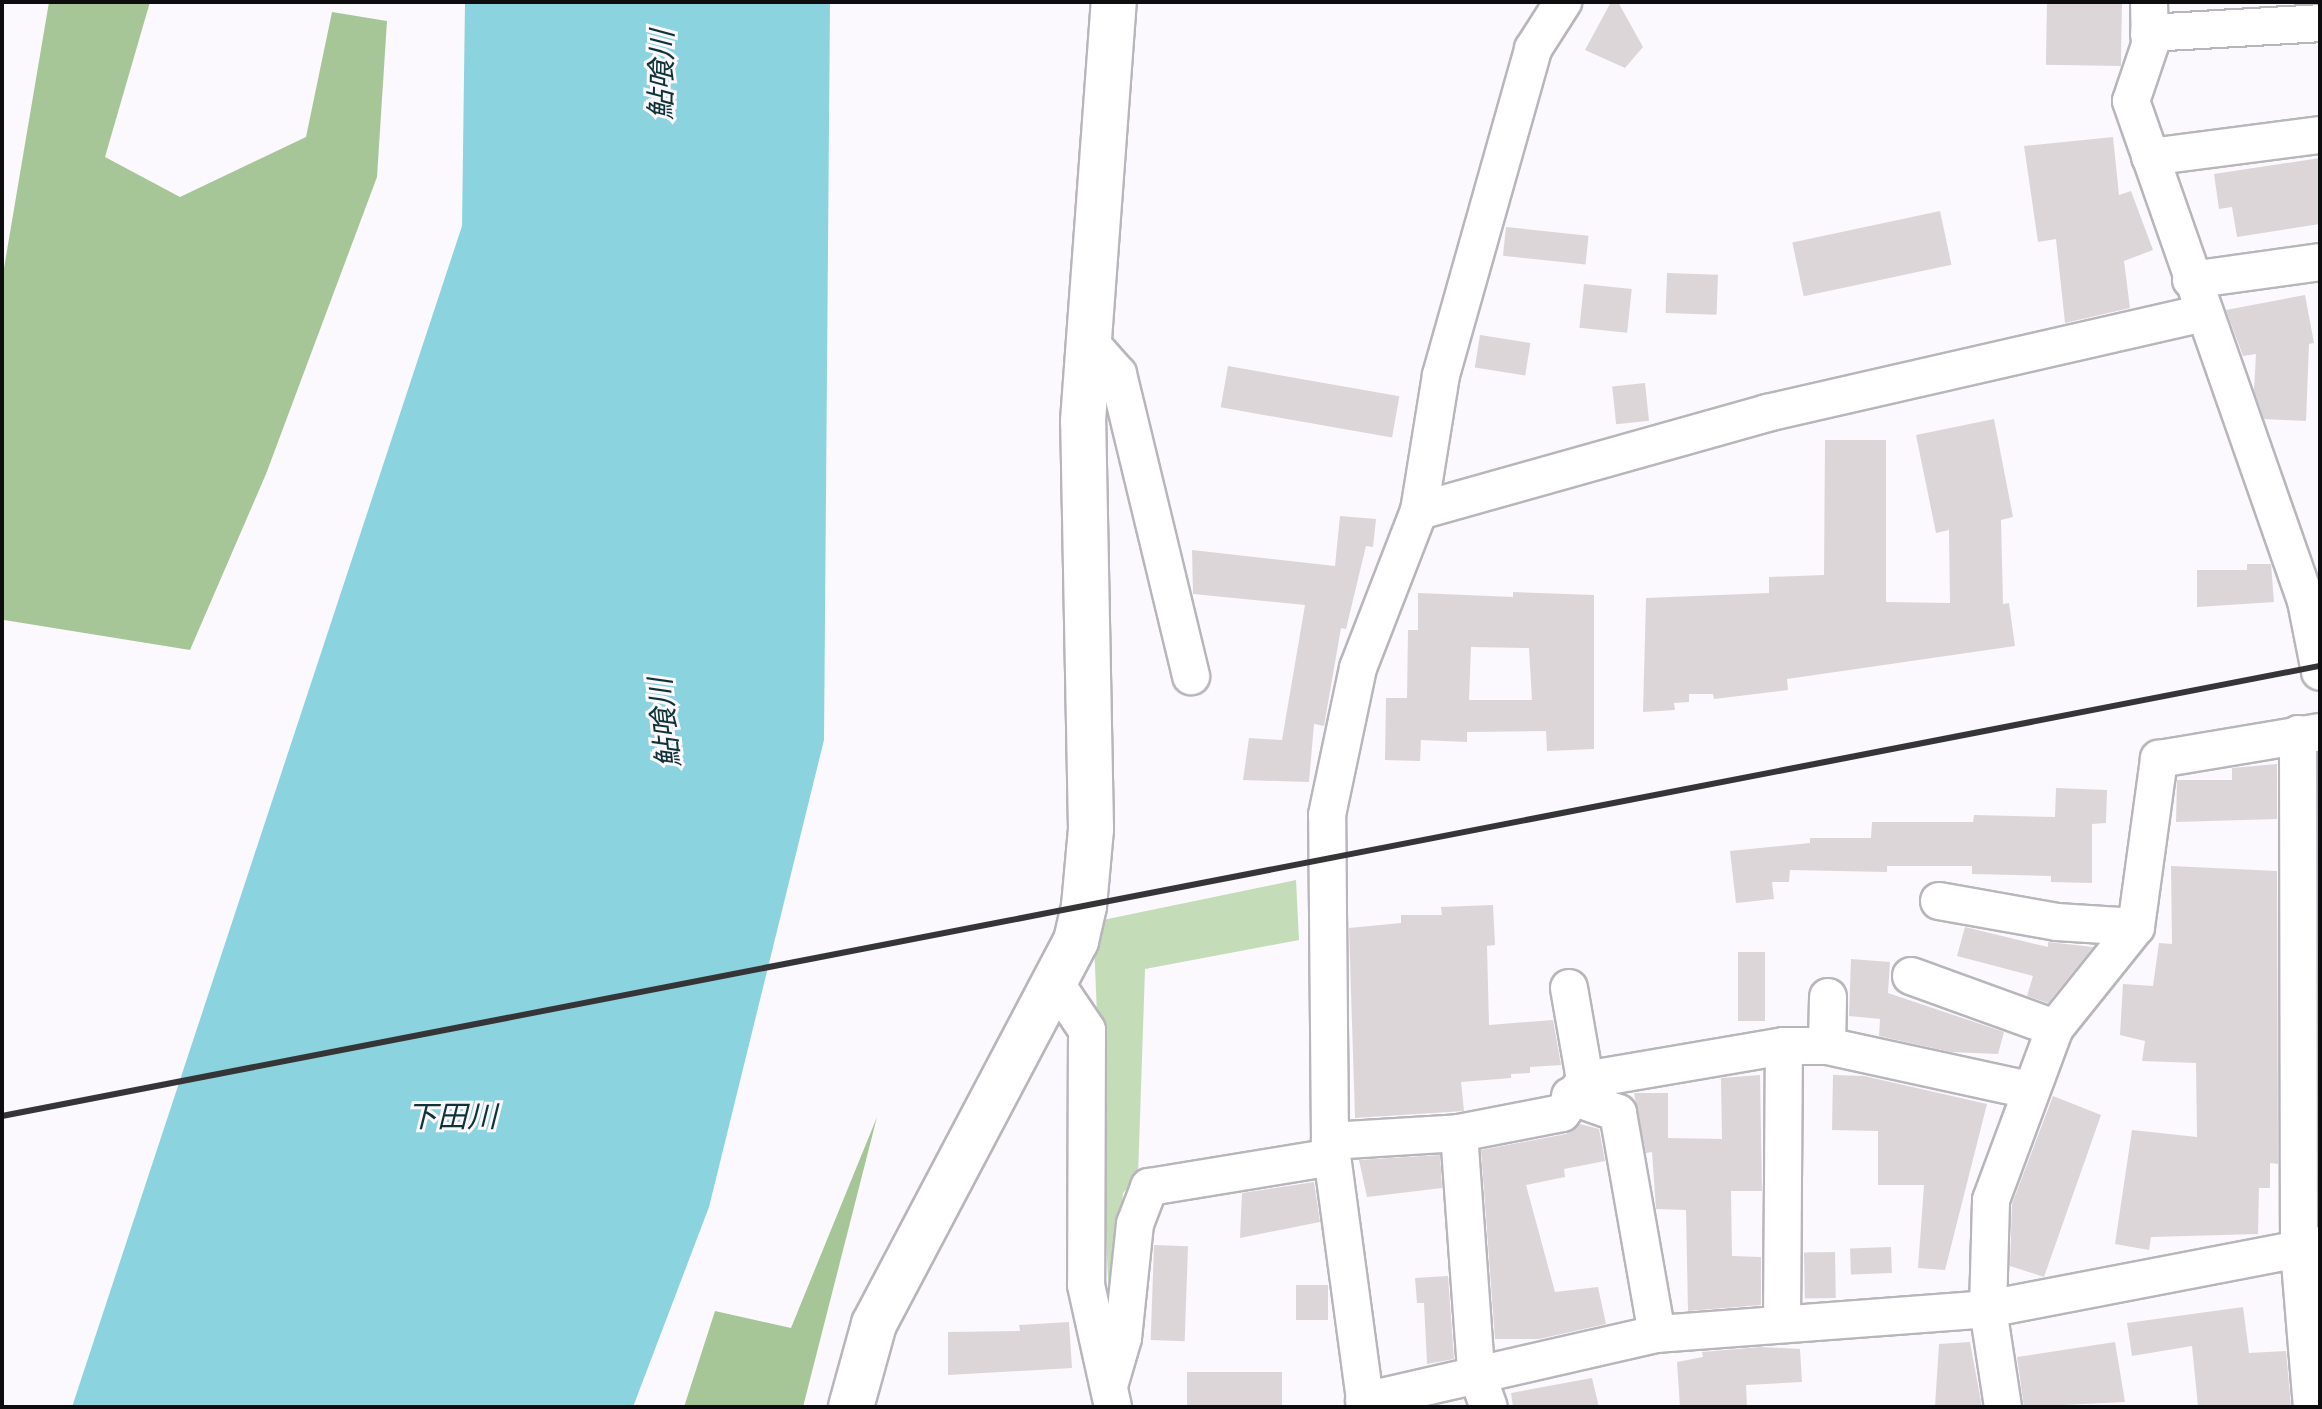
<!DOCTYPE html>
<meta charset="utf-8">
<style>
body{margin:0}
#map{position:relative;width:2322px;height:1409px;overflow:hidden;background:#fbf8fe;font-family:"Roboto Condensed","Noto Sans JP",sans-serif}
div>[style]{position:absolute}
.green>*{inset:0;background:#c5dcb9}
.forest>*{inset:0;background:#a7c697}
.water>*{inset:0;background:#8bd3de}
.building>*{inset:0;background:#ddd6d9;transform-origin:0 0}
.roads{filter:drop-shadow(2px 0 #b8b5bb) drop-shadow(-2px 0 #b8b5bb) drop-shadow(0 2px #b8b5bb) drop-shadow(0 -2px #b8b5bb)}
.minor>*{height:36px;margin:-18px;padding:0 18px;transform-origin:18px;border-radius:18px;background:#fff}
.tertiary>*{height:44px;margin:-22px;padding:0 22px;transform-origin:22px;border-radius:22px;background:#fff}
.rail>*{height:6px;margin:-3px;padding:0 3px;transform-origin:3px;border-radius:3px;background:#353436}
span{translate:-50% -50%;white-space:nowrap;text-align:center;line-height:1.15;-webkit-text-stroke:6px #fbf8fe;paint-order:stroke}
.water-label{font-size:30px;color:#0e3338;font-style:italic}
.frame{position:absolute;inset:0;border:4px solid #0d0c0e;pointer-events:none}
</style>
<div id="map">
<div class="green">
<i style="clip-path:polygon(1296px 880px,1299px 940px,1145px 969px,1138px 1177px,1123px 1193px,1116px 1291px,1108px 1281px,1094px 942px,1098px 921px)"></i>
</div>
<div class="forest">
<i style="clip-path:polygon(49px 2px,150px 2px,105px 157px,180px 197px,306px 137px,332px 12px,387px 21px,377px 177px,266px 474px,190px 650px,4px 620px,2px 280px)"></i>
<i style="clip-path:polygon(877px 1117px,803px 1407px,684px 1407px,715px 1311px,791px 1328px)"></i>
</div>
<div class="water">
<i style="clip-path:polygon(465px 2px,830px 2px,824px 740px,709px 1207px,633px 1407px,72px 1407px,462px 226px)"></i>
</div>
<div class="building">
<i style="clip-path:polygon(1611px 2px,1618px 2px,1643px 47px,1625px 68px,1585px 50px)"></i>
<i style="left:2122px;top:2px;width:64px;height:75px;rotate:91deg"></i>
<i style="clip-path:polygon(2113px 137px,2119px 195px,2131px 191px,2153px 250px,2124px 261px,2130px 308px,2065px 323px,2056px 239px,2038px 242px,2024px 146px)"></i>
<i style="clip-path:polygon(2320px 158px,2320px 224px,2237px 237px,2232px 207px,2219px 209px,2214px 174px)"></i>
<i style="left:1940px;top:211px;width:55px;height:151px;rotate:78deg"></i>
<i style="left:1506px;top:227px;width:83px;height:29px;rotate:6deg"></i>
<i style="left:1667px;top:273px;width:51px;height:40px;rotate:2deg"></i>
<i style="left:1584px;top:284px;width:48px;height:44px;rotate:6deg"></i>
<i style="clip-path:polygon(2305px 295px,2314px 343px,2309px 344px,2306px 421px,2264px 419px,2254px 390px,2256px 354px,2243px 356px,2226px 310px)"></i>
<i style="left:1480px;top:335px;width:51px;height:33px;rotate:9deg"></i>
<i style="left:1228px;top:366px;width:174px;height:42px;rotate:10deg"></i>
<i style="left:1645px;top:383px;width:38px;height:33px;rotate:84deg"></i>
<i style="clip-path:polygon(1994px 419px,2013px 517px,2001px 520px,2003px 604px,2009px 603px,2015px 646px,1787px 679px,1788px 690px,1714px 699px,1713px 694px,1689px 694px,1689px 702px,1674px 703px,1675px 710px,1643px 712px,1646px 598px,1769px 593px,1769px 577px,1824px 575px,1825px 440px,1886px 440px,1886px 602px,1950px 603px,1949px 530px,1936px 533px,1916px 435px)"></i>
<i style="clip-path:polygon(1340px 516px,1376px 519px,1373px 547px,1366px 546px,1346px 629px,1341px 628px,1324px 726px,1314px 724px,1309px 782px,1243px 780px,1249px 738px,1282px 740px,1305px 605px,1193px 594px,1192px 550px,1335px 566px)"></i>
<i style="clip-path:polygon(2247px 564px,2271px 564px,2274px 602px,2197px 607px,2197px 570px,2247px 570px)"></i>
<i style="clip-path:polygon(evenodd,1513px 592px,1594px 595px,1594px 749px,1547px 751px,1546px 731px,1467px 732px,1467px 742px,1421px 740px,1420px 761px,1385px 760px,1386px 698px,1407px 698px,1408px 630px,1418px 630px,1418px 593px,1513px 597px,1513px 592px,1471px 647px,1529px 648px,1532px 700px,1469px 700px,1471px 647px)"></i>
<i style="clip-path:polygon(2277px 764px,2277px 819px,2176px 822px,2177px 780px,2232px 780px,2232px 768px)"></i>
<i style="clip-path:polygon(2056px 788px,2107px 790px,2106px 823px,2092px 824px,2092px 883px,2051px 882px,2051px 876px,1972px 874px,1972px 866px,1887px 866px,1887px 872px,1790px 870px,1789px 882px,1772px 882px,1774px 899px,1736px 903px,1730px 851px,1810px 843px,1810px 838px,1871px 838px,1872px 822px,1973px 822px,1974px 815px,2055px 817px)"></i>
<i style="clip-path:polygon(2171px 866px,2277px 871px,2278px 1164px,2270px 1163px,2270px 1188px,2259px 1188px,2258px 1234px,2151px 1237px,2149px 1250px,2115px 1244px,2132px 1130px,2197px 1137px,2196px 1063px,2142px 1061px,2145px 1041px,2120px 1035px,2123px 984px,2153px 986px,2159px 943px,2172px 944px)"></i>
<i style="clip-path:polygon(1493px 905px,1495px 945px,1487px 946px,1489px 1025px,1553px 1020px,1561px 1065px,1530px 1067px,1530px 1073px,1511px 1074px,1511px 1078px,1461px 1082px,1464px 1111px,1355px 1118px,1349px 928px,1401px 923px,1401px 915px,1442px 915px,1441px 907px)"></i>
<i style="clip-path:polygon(1965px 927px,2048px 947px,2048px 942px,2093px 947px,2048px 1003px,2027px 996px,2033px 976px,1957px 956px)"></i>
<i style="left:1738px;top:952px;width:27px;height:69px"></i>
<i style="clip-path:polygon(1851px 959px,1890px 962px,1888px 993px,2004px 1032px,1998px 1054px,1951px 1052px,1879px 1036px,1880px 1019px,1849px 1016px)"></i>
<i style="clip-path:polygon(1760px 1075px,1762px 1191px,1731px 1191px,1732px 1256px,1761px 1257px,1761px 1305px,1688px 1311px,1686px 1210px,1656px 1209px,1652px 1152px,1646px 1153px,1634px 1093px,1668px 1093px,1668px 1138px,1722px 1139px,1721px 1078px)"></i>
<i style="clip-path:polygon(1833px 1075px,1864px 1076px,1987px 1104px,1945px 1270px,1918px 1268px,1924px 1185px,1878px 1185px,1878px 1131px,1832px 1130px)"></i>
<i style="clip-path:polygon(2053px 1096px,2101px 1115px,2044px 1277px,2010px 1266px,2012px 1204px)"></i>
<i style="clip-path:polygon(1580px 1124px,1599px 1129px,1605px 1161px,1564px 1169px,1565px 1177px,1526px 1185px,1555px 1292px,1598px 1287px,1606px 1324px,1539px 1339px,1495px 1339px,1481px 1150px,1566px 1134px)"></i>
<i style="clip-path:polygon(1440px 1155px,1442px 1188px,1367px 1197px,1359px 1160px)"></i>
<i style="clip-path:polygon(1314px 1182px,1320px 1222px,1240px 1238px,1242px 1193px)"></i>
<i style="left:1154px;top:1245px;width:34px;height:95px;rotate:2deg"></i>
<i style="left:1891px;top:1247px;width:26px;height:41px;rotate:88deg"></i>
<i style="left:1835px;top:1252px;width:46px;height:31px;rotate:89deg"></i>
<i style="clip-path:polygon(1448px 1276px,1454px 1359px,1427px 1364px,1424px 1303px,1417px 1303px,1415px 1278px)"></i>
<i style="left:1296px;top:1285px;width:32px;height:35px"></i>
<i style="clip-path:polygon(2243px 1307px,2249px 1353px,2286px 1351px,2291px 1407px,2198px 1407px,2192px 1346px,2132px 1356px,2127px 1323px)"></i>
<i style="clip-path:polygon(1069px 1322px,1072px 1368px,948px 1375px,948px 1332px,1020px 1331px,1019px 1325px)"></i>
<i style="clip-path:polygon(1970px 1342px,1982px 1407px,1935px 1407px,1939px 1344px)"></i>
<i style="clip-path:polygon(2115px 1342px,2125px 1402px,2024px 1407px,2017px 1357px)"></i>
<i style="clip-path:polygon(1761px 1347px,1800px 1349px,1802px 1382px,1746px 1385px,1747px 1407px,1680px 1407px,1677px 1362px,1703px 1357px,1702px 1352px)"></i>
<i style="left:1187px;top:1372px;width:95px;height:35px"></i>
<i style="clip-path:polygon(1592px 1378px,1599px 1407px,1513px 1407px,1511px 1393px)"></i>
</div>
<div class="roads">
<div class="minor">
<i style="left:2149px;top:2px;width:43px;rotate:88.7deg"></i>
<i style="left:2150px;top:45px;width:59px;rotate:108.7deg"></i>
<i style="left:2131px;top:101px;width:530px;rotate:70.71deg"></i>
<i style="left:2306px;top:601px;width:72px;rotate:78.8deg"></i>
<i style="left:2149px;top:33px;width:171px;rotate:-3.3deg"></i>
<i style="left:2150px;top:157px;width:171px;rotate:-7.4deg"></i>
<i style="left:2191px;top:280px;width:130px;rotate:-7.9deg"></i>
<i style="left:1086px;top:338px;width:48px;rotate:48.4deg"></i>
<i style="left:1118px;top:374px;width:311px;rotate:76.4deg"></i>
<i style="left:1419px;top:511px;width:362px;rotate:-15.7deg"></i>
<i style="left:1767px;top:413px;width:447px;rotate:-12.9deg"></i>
<i style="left:2298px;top:734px;width:516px;rotate:89.89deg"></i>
<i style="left:2299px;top:1250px;width:158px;rotate:85.3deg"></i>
<i style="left:1939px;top:901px;width:120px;rotate:10.1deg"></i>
<i style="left:2057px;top:922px;width:79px;rotate:3.6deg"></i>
<i style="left:1911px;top:976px;width:153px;rotate:19.9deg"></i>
<i style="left:1054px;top:981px;width:59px;rotate:56deg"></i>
<i style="left:1087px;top:1030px;width:255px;rotate:90.2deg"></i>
<i style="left:1086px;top:1285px;width:125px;rotate:77.5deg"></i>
<i style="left:1569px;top:988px;width:93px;rotate:80.1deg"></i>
<i style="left:1827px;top:1046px;width:49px;rotate:-88.8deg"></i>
<i style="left:1570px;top:1096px;width:51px;rotate:19.5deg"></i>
<i style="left:1618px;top:1113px;width:224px;rotate:80deg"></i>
<i style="left:1459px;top:1133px;width:240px;rotate:85.9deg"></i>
<i style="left:1476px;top:1372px;width:37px;rotate:70deg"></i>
<i style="left:1330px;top:1141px;width:129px;rotate:-3.5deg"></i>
<i style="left:1459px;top:1133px;width:105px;rotate:-11deg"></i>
<i style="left:1562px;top:1113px;width:40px;rotate:-55.1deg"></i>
<i style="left:1585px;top:1080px;width:202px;rotate:-9.7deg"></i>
<i style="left:1784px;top:1046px;width:43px"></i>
<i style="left:1827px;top:1046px;width:206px;rotate:12.3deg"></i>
<i style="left:1782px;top:1324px;width:278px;rotate:-89.6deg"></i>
<i style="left:1109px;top:1386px;width:50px;rotate:-73.7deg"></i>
<i style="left:1123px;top:1338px;width:115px;rotate:-84deg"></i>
<i style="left:1135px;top:1224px;width:40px;rotate:-69deg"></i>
<i style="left:1149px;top:1187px;width:185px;rotate:-9.3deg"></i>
<i style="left:1364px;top:1401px;width:301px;rotate:-12.9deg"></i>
<i style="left:1657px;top:1334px;width:332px;rotate:-4.3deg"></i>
<i style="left:1988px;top:1309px;width:338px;rotate:-10.9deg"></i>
<i style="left:1366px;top:1407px;width:268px;rotate:-97.7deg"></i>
<i style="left:1330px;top:1141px;width:326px;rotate:-90.5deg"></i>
<i style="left:1327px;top:815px;width:150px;rotate:-78.1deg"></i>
<i style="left:1358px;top:668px;width:168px;rotate:-68.8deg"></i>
<i style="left:1419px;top:511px;width:138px;rotate:-80.8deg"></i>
<i style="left:1441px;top:375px;width:339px;rotate:-74.2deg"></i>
<i style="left:1533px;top:49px;width:56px;rotate:-57.4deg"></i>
<i style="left:2003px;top:1407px;width:99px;rotate:-98.7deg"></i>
<i style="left:1988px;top:1309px;width:109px;rotate:-88.4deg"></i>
<i style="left:1991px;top:1200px;width:184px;rotate:-69.6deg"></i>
<i style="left:2055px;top:1028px;width:129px;rotate:-51.3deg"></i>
<i style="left:2136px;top:927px;width:170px;rotate:-82.2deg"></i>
<i style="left:2159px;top:759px;width:163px;rotate:-9.5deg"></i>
</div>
<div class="tertiary">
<i style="left:851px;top:1407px;width:86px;rotate:-74.5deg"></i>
<i style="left:874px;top:1324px;width:433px;rotate:-62.2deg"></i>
<i style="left:1076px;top:941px;width:36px;rotate:-77deg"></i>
<i style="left:1084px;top:906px;width:77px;rotate:-84.8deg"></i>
<i style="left:1091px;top:829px;width:408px;rotate:-91.1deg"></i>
<i style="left:1083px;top:421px;width:420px;rotate:-85.8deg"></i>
</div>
</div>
<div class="rail">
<i style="left:2px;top:1116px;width:2361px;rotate:-10.99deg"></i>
</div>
<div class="water-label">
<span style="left:662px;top:75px;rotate:-89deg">鮎喰川</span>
<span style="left:665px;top:723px;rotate:-96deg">鮎喰川</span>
<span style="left:452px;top:1117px">下田川</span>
</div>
<div class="frame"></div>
</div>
